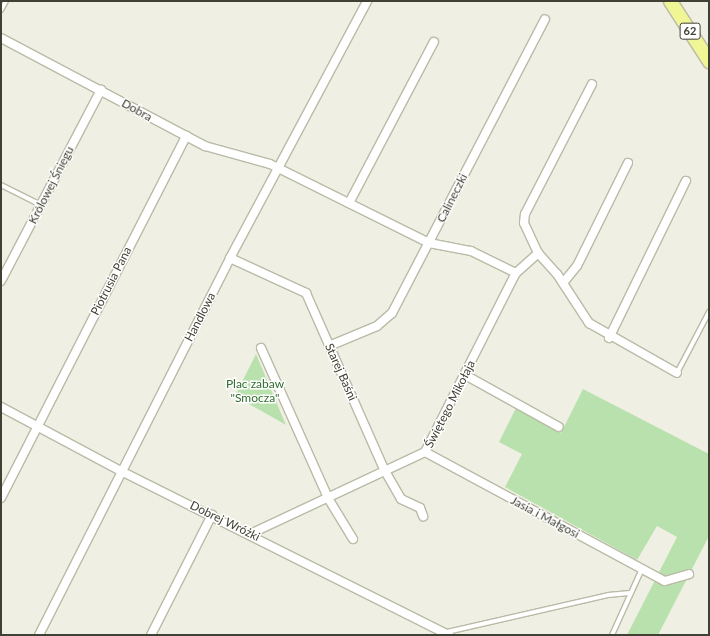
<!DOCTYPE html>
<meta charset="utf-8">
<style>
body{margin:0}
#map{position:relative;width:710px;height:636px;overflow:hidden;background:#eff0e3;font-family:Lato,sans-serif}
div>[style]{position:absolute}
.green>*{inset:0;background:#b9e1ae}
.roads{filter:drop-shadow(1px 0 #babaa7) drop-shadow(-1px 0 #babaa7) drop-shadow(0 1px #babaa7) drop-shadow(0 -1px #babaa7)}
.lane>*{height:4px;margin:-2px;padding:0 2px;transform-origin:2px;border-radius:2px;background:#fff}
.street>*{height:8px;margin:-4px;padding:0 4px;transform-origin:4px;border-radius:4px;background:#fff}
.primary>*{height:13px;margin:-6.5px;padding:0 6.5px;transform-origin:6.5px;border-radius:6.5px;background:#f0f596}
span{translate:-50% -50%;white-space:nowrap;text-align:center;line-height:1.15;-webkit-text-stroke:3px #fff;paint-order:stroke}
.shield-label span{padding:1px 3px;background:#fff;border:1px solid;border-radius:3px;-webkit-text-stroke-width:0}
.shield-label{font-size:11px;color:#414034;font-weight:700}
.street-label{font-size:12px;color:#414034}
.park-label{font-size:12px;color:#2f6d2d}
.frame{position:absolute;inset:0;border:2px solid #414034;pointer-events:none}
</style>
<div id="map">
<div class="green">
<i style="clip-path:polygon(256px 354px,286px 425px,235px 396px)"></i>
<i style="clip-path:polygon(583px 389px,709px 454px,709px 536px,658px 635px,627px 635px,677px 537px,657px 526px,637px 560px,505px 487px,522px 454px,499px 442px,516px 408px,561px 433px)"></i>
</div>
<div class="roads">
<div class="lane">
<i style="left:1px;top:10px;width:10px;rotate:-61deg"></i>
<i style="left:1px;top:185px;width:45px;rotate:26.6deg"></i>
<i style="left:677px;top:373px;width:69px;rotate:-62.3deg"></i>
<i style="left:447px;top:632px;width:165px;rotate:-12.9deg"></i>
<i style="left:608px;top:595px;width:22px;rotate:-5deg"></i>
<i style="left:612px;top:635px;width:72px;rotate:-65.6deg"></i>
</div>
<div class="street">
<i style="left:1px;top:38px;width:231px;rotate:27.9deg"></i>
<i style="left:205px;top:146px;width:67px;rotate:15.5deg"></i>
<i style="left:270px;top:164px;width:178px;rotate:26.4deg"></i>
<i style="left:429px;top:243px;width:43px;rotate:10.8deg"></i>
<i style="left:471px;top:251px;width:50px;rotate:26.1deg"></i>
<i style="left:349px;top:203px;width:182px;rotate:-62.2deg"></i>
<i style="left:538px;top:253px;width:28px;rotate:48deg"></i>
<i style="left:557px;top:274px;width:59px;rotate:56.9deg"></i>
<i style="left:589px;top:323px;width:101px;rotate:29.6deg"></i>
<i style="left:538px;top:253px;width:33px;rotate:-115deg"></i>
<i style="left:524px;top:223px;width:9px;rotate:-84deg"></i>
<i style="left:525px;top:214px;width:146px;rotate:-62.7deg"></i>
<i style="left:230px;top:258px;width:84px;rotate:24.7deg"></i>
<i style="left:306px;top:293px;width:195px;rotate:66.1deg"></i>
<i style="left:385px;top:471px;width:32px;rotate:60deg"></i>
<i style="left:401px;top:499px;width:21px;rotate:25deg"></i>
<i style="left:420px;top:508px;width:9px;rotate:69deg"></i>
<i style="left:1px;top:281px;width:216px;rotate:-62.4deg"></i>
<i style="left:563px;top:283px;width:22px;rotate:-51deg"></i>
<i style="left:577px;top:266px;width:115px;rotate:-63.7deg"></i>
<i style="left:609px;top:338px;width:175px;rotate:-63.9deg"></i>
<i style="left:329px;top:346px;width:52px;rotate:-22.6deg"></i>
<i style="left:377px;top:326px;width:20px;rotate:-41deg"></i>
<i style="left:392px;top:313px;width:331px;rotate:-62.5deg"></i>
<i style="left:261px;top:348px;width:164px;rotate:65.9deg"></i>
<i style="left:328px;top:498px;width:48px;rotate:58.6deg"></i>
<i style="left:465px;top:375px;width:107px;rotate:29deg"></i>
<i style="left:1px;top:407px;width:136px;rotate:28.1deg"></i>
<i style="left:121px;top:471px;width:367px;rotate:26.6deg"></i>
<i style="left:425px;top:452px;width:272px;rotate:28.3deg"></i>
<i style="left:665px;top:581px;width:25px;rotate:-16deg"></i>
<i style="left:1px;top:498px;width:407px;rotate:-62.9deg"></i>
<i style="left:250px;top:534px;width:193px;rotate:-25.1deg"></i>
<i style="left:425px;top:452px;width:201px;rotate:-63.1deg"></i>
<i style="left:516px;top:273px;width:30px;rotate:-42deg"></i>
<i style="left:39px;top:635px;width:423px;rotate:-63.1deg"></i>
<i style="left:230px;top:258px;width:291px;rotate:-61.9deg"></i>
<i style="left:151px;top:635px;width:135px;rotate:-63.1deg"></i>
</div>
<div class="primary">
<i style="left:670px;top:1px;width:72px;rotate:57deg"></i>
</div>
</div>
<div class="shield-label">
<span style="left:690px;top:31px">62</span>
</div>
<div class="street-label">
<span style="left:137px;top:110px;rotate:29deg">Dobra</span>
<span style="left:51px;top:185px;rotate:-63deg">Królowej Śniegu</span>
<span style="left:452px;top:198px;rotate:-63deg">Calineczki</span>
<span style="left:111px;top:281px;rotate:-63deg">Piotrusia Pana</span>
<span style="left:200px;top:317px;rotate:-63deg">Handlowa</span>
<span style="left:341px;top:372px;rotate:66deg">Starej Baśni</span>
<span style="left:450px;top:404px;rotate:-63deg">Świętego Mikołaja</span>
<span style="left:545px;top:517px;rotate:28deg">Jasia i Małgosi</span>
<span style="left:225px;top:521px;rotate:26deg">Dobrej Wróżki</span>
</div>
<div class="park-label">
<span style="left:255px;top:391px">Plac zabaw<br>"Smocza"</span>
</div>
<div class="frame"></div>
</div>
